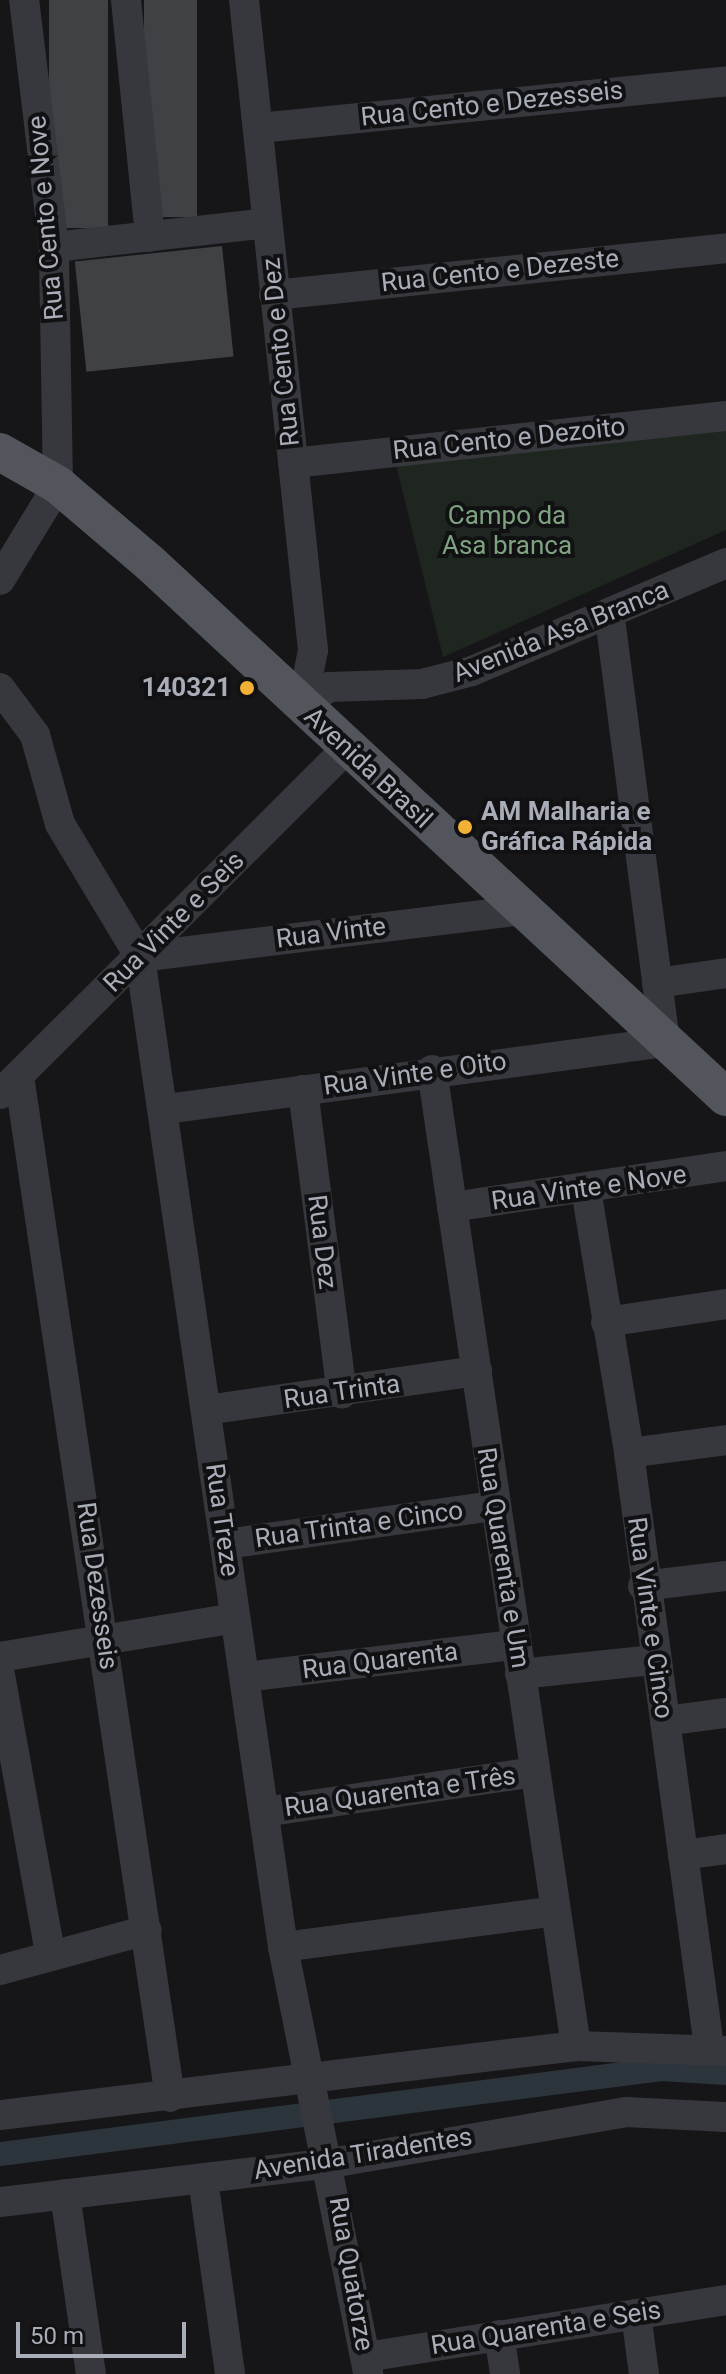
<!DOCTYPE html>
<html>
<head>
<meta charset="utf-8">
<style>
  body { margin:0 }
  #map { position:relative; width:726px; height:2374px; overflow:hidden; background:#161618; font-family:Roboto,sans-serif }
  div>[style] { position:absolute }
  .green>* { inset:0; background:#1e261f }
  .canal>* { height:24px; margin:-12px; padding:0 12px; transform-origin:12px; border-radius:12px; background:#2c353c }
  .building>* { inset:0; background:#404145; transform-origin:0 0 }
  .minor>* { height:30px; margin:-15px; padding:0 15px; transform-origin:15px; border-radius:15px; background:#37383d }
  .major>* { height:38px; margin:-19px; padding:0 19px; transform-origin:19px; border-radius:19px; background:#53555c }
  .dots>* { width:22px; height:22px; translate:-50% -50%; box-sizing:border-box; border:4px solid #111113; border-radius:50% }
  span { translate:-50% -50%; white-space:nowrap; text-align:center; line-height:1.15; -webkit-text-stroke:8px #111113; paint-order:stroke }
  .street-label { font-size:26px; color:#a8adb8 }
  .park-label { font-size:26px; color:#7fa381 }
  .poi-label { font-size:26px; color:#a8adb8; font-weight:700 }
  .right { translate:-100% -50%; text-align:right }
  .left { translate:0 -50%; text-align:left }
  .scale { position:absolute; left:16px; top:2322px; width:170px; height:36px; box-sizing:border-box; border:4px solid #a8adb8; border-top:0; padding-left:10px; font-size:24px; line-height:28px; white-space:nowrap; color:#a8adb8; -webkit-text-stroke:6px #111113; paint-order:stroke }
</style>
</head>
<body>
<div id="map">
  <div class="green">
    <div style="clip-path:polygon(726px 426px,726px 530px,443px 657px,392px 448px)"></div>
  </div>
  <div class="canal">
    <div style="left:0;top:2154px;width:667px;rotate:-7.32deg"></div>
    <div style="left:662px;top:2069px;width:64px;rotate:3.6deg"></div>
  </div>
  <div class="building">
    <div style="left:49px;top:0;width:59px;height:228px"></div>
    <div style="left:144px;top:0;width:53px;height:217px"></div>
    <div style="left:222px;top:246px;width:111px;height:148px;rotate:84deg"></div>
  </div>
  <div class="minor">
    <div style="left:126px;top:0;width:238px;rotate:84.2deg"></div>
    <div style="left:244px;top:0;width:654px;rotate:83.94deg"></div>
    <div style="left:313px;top:650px;width:37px;rotate:101deg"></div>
    <div style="left:306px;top:686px;width:18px;rotate:133deg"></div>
    <div style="left:259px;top:128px;width:469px;rotate:-5.7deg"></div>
    <div style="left:54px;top:247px;width:214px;rotate:-6.4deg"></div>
    <div style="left:274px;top:295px;width:454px;rotate:-5.9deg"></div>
    <div style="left:293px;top:463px;width:436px;rotate:-6.2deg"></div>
    <div style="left:0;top:580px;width:111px;rotate:-58.6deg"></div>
    <div style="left:58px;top:485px;width:238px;rotate:-91deg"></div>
    <div style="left:54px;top:247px;width:249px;rotate:-96.9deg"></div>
    <div style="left:0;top:688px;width:59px;rotate:53.3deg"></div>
    <div style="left:35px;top:735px;width:92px;rotate:74.3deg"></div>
    <div style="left:60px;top:824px;width:155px;rotate:59deg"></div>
    <div style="left:140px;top:957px;width:1000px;rotate:81.78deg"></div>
    <div style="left:283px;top:1947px;width:435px;rotate:78.7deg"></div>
    <div style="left:301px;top:706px;width:34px;rotate:-34deg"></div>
    <div style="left:329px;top:687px;width:93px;rotate:-1.8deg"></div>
    <div style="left:422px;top:684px;width:52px;rotate:-14.6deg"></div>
    <div style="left:472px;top:671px;width:276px;rotate:-23deg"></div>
    <div style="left:140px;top:957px;width:385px;rotate:-7deg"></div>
    <div style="left:657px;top:983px;width:70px;rotate:-8.2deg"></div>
    <div style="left:432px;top:1070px;width:987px;rotate:81.61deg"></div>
    <div style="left:19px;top:1076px;width:1032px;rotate:81.59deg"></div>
    <div style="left:303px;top:1090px;width:306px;rotate:82.7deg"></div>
    <div style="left:0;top:1094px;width:490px;rotate:-44.9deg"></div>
    <div style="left:166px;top:1109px;width:503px;rotate:-7.65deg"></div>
    <div style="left:665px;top:1042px;width:430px;rotate:-97.4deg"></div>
    <div style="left:586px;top:1189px;width:267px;rotate:80.7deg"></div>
    <div style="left:629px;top:1453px;width:599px;rotate:82.33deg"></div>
    <div style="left:452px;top:1207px;width:277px;rotate:-8.5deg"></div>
    <div style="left:606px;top:1322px;width:121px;rotate:-8.5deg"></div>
    <div style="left:206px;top:1410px;width:274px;rotate:-8.2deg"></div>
    <div style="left:629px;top:1453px;width:98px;rotate:-7.6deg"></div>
    <div style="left:226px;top:1544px;width:269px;rotate:-8.1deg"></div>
    <div style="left:643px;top:1586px;width:84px;rotate:-6.9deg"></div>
    <div style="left:0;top:1657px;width:238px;rotate:-9.4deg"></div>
    <div style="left:520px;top:1674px;width:135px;rotate:-6deg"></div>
    <div style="left:0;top:1675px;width:283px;rotate:79.8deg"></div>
    <div style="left:245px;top:1677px;width:271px;rotate:-6.8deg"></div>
    <div style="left:665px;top:1721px;width:62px;rotate:-7.5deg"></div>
    <div style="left:264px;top:1812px;width:274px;rotate:-8.4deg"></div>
    <div style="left:683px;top:1855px;width:43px;rotate:-7.9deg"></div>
    <div style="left:283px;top:1947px;width:275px;rotate:-7.5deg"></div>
    <div style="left:0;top:1970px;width:152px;rotate:-15.2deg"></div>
    <div style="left:0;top:2115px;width:580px;rotate:-6.83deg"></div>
    <div style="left:576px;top:2046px;width:150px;rotate:1.9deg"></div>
    <div style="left:203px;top:2179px;width:197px;rotate:82.1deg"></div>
    <div style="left:65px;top:2194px;width:182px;rotate:81.8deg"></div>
    <div style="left:0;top:2202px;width:333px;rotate:-6.7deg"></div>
    <div style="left:331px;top:2163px;width:299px;rotate:-9.8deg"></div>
    <div style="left:626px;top:2112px;width:100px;rotate:2.9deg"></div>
    <div style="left:636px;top:2314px;width:61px;rotate:82.4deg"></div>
    <div style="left:499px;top:2335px;width:39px;rotate:81deg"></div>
    <div style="left:366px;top:2357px;width:364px;rotate:-9deg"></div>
  </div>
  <div class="major">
    <div style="left:0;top:452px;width:67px;rotate:29.6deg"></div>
    <div style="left:58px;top:485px;width:122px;rotate:40.3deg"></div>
    <div style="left:151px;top:564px;width:784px;rotate:42.83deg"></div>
  </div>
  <div class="dots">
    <div style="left:247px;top:688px;background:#f2b134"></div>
    <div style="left:465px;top:827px;background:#f2b134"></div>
  </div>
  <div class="street-label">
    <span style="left:492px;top:104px;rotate:-6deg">Rua Cento e Dezesseis</span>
    <span style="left:46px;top:218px;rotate:-95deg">Rua Cento e Nove</span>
    <span style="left:500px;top:271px;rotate:-6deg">Rua Cento e Dezeste</span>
    <span style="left:281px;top:352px;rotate:-96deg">Rua Cento e Dez</span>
    <span style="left:509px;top:439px;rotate:-6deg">Rua Cento e Dezoito</span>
    <span style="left:561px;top:632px;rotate:-22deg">Avenida Asa Branca</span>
    <span style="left:368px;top:768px;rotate:43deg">Avenida Brasil</span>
    <span style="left:174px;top:922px;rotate:-45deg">Rua Vinte e Seis</span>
    <span style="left:331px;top:933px;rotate:-7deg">Rua Vinte</span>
    <span style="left:415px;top:1074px;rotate:-8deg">Rua Vinte e Oito</span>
    <span style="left:589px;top:1188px;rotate:-8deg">Rua Vinte e Nove</span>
    <span style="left:322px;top:1242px;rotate:83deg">Rua Dez</span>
    <span style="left:342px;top:1392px;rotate:-8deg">Rua Trinta</span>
    <span style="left:222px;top:1520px;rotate:82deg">Rua Treze</span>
    <span style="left:359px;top:1525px;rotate:-8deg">Rua Trinta e Cinco</span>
    <span style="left:503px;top:1558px;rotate:81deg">Rua Quarenta e Um</span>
    <span style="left:97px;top:1586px;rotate:82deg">Rua Dezesseis</span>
    <span style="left:650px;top:1618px;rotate:82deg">Rua Vinte e Cinco</span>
    <span style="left:380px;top:1661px;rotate:-7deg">Rua Quarenta</span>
    <span style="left:400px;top:1792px;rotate:-8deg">Rua Quarenta e Três</span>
    <span style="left:363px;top:2154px;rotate:-9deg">Avenida Tiradentes</span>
    <span style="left:351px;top:2274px;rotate:80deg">Rua Quatorze</span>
    <span style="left:546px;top:2328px;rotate:-9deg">Rua Quarenta e Seis</span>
  </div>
  <div class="park-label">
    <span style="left:507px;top:531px">Campo da<br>Asa branca</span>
  </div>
  <div class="poi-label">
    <span class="right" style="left:231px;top:688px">140321</span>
    <span class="left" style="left:481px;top:827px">AM Malharia e<br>Gráfica Rápida</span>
  </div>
  <div class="scale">50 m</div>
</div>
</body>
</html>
